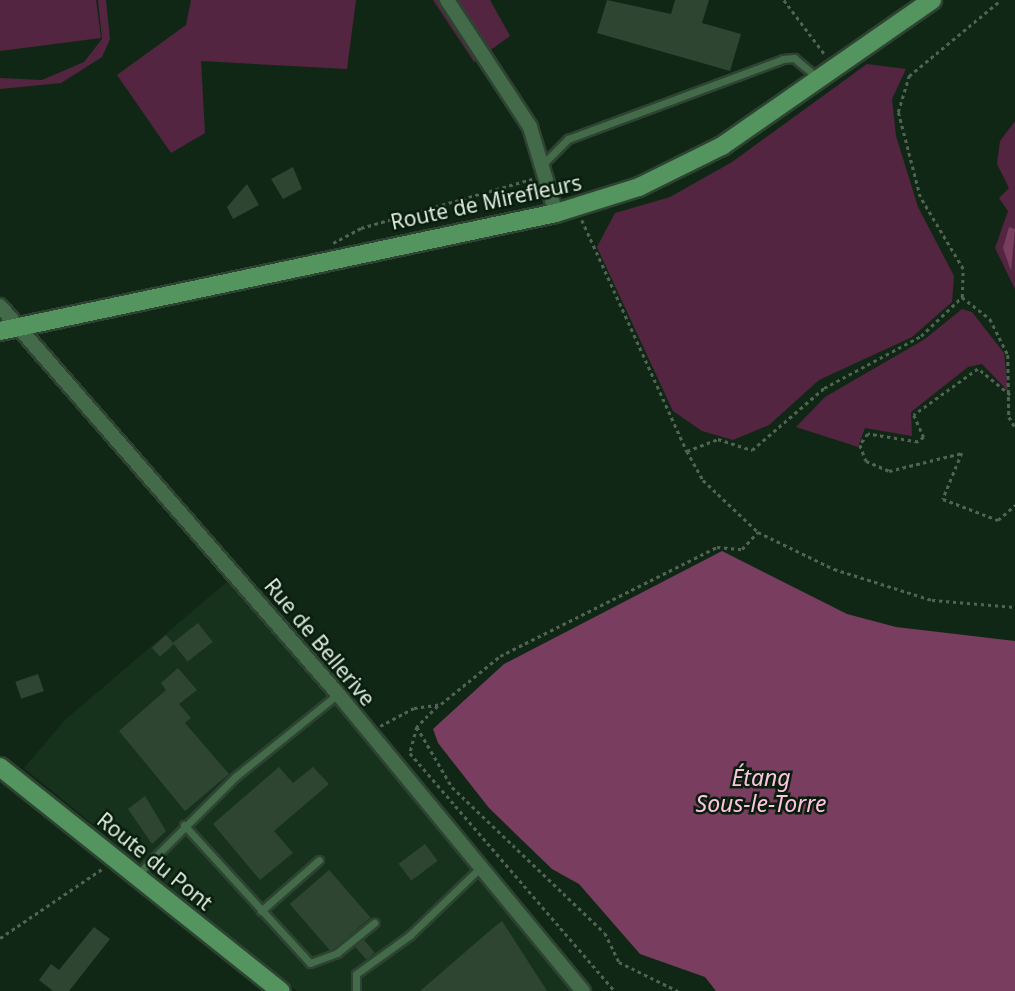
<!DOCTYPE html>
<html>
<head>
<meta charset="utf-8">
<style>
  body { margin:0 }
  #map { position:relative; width:1015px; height:991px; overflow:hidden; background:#112715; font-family:"Noto Sans",sans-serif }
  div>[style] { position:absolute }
  .built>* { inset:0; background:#17321c }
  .green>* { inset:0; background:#542540 }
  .water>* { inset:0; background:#793d5f }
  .building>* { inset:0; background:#2e4532; transform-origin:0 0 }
  .path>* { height:2.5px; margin-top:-1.25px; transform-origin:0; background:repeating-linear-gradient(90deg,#516454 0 3.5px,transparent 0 7px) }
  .roads { filter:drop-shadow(2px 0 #2e4332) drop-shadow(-2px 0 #2e4332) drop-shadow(0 2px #2e4332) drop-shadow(0 -2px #2e4332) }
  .lane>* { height:7px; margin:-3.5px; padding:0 3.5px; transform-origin:3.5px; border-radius:3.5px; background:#436b49 }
  .street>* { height:14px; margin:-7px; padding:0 7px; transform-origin:7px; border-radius:7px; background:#436b49 }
  .secondary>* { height:18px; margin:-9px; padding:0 9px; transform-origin:9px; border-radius:9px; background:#53945f }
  span { translate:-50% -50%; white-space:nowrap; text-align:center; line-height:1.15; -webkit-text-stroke:5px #081d0c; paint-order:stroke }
  .street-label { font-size:21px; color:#e0ede1 }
  .water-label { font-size:23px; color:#fdc4e1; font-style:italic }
</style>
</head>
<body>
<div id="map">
  <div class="built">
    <div style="clip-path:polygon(228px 581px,468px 860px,577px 991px,297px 991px,24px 768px,66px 719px)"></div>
  </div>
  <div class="green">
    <div style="clip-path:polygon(0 0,96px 0,101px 38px,0 51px)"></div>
    <div style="clip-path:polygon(98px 0,106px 0,110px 39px,102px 57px,61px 83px,0 89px,0 78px,42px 80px,84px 62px,102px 39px)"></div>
    <div style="clip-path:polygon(191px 0,356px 0,347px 69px,201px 61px,205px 133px,171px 153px,117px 75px,186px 25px)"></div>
    <div style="clip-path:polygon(433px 0,490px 0,510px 36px,474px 62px)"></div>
    <div style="clip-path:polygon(867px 64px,906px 69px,892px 99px,896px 136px,918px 207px,954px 276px,952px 302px,912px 337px,819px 380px,769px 425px,733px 440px,702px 431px,673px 411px,597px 247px,615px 213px,670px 197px,732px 162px)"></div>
    <div style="clip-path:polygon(1015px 121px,1015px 289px,995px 248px,1008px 211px,999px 198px,1009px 188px,997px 164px,1000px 141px)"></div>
    <div style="clip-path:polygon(962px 309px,972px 312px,1004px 353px,1008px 391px,982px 364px,968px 367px,911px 412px,912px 436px,865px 428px,858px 447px,796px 427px,825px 397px,925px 339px)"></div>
  </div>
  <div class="water">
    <div style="clip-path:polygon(1009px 227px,1015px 229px,1011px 271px,1003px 248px)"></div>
    <div style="clip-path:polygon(722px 551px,847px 614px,896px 627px,1015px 641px,1015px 991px,716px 991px,705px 977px,640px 954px,579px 884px,552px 869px,489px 808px,438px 743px,433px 729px,504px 664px)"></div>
  </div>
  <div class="building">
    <div style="clip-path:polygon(607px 0,671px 14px,675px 0,709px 0,702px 23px,741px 34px,730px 71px,597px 33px)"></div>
    <div style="clip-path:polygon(293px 167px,302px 189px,283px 199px,271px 179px)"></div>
    <div style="clip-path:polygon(247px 184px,259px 205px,233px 219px,227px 207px)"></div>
    <div style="left:198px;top:623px;width:24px;height:32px;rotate:52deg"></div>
    <div style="left:166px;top:635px;width:12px;height:19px;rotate:48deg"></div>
    <div style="clip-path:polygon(178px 668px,197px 690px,179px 704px,191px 718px,185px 723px,229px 774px,185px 811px,119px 731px,166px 690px,161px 683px)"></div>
    <div style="left:38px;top:674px;width:18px;height:24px;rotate:71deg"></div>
    <div style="clip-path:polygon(279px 767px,293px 783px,313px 767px,329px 784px,274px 831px,293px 853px,260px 880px,213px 824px)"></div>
    <div style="clip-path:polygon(145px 796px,166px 831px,152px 844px,128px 809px)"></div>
    <div style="left:425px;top:844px;width:21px;height:33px;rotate:53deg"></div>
    <div style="left:329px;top:870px;width:63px;height:52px;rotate:49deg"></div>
    <div style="clip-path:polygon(502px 921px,547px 991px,420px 991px,493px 928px)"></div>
    <div style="clip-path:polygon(94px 927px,110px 939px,69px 991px,53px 991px,39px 980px,51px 964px,59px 970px)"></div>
    <div style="left:363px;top:939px;width:18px;height:11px;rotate:49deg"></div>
  </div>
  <div class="path">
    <div style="left:784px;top:0;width:70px;rotate:53.1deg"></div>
    <div style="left:582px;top:220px;width:254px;rotate:65.6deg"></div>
    <div style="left:687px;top:451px;width:33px;rotate:61deg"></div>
    <div style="left:703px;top:480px;width:76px;rotate:43.4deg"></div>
    <div style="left:758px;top:532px;width:85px;rotate:26deg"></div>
    <div style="left:834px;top:569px;width:103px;rotate:17.6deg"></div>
    <div style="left:932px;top:600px;width:83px;rotate:4.8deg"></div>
    <div style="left:333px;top:243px;width:32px;rotate:-28deg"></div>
    <div style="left:361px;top:228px;width:178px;rotate:-16deg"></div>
    <div style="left:962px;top:297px;width:36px;rotate:38deg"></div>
    <div style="left:990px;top:319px;width:40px;rotate:63.4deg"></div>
    <div style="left:1008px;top:355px;width:62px;rotate:89.1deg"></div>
    <div style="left:1009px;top:417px;width:12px;rotate:59deg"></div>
    <div style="left:1010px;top:395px;width:41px;rotate:-140.9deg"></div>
    <div style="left:978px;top:369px;width:79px;rotate:144.3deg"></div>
    <div style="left:914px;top:415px;width:24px;rotate:66deg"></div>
    <div style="left:924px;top:437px;width:8px;rotate:140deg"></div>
    <div style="left:918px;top:442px;width:51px;rotate:-170.9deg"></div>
    <div style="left:868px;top:434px;width:14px;rotate:126deg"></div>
    <div style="left:860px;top:445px;width:17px;rotate:69deg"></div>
    <div style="left:866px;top:461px;width:25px;rotate:23deg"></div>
    <div style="left:889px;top:471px;width:75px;rotate:-13.9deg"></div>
    <div style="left:962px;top:453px;width:50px;rotate:112.4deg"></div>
    <div style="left:943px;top:499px;width:59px;rotate:20.9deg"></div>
    <div style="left:998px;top:520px;width:23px;rotate:-41deg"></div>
    <div style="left:687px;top:451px;width:33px;rotate:-21deg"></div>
    <div style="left:718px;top:439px;width:36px;rotate:18deg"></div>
    <div style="left:752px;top:450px;width:95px;rotate:-40.7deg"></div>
    <div style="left:824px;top:388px;width:110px;rotate:-28.2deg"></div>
    <div style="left:921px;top:336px;width:57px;rotate:-43.6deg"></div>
    <div style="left:962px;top:297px;width:28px;rotate:-88deg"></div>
    <div style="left:963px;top:269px;width:84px;rotate:-120.8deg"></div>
    <div style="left:920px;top:197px;width:88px;rotate:-104.5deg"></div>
    <div style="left:898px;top:112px;width:38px;rotate:-73deg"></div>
    <div style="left:909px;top:76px;width:119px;rotate:-39.6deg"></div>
    <div style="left:438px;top:706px;width:30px;rotate:135deg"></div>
    <div style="left:417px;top:727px;width:27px;rotate:105deg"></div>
    <div style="left:410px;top:753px;width:314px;rotate:49.3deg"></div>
    <div style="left:380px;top:726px;width:38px;rotate:-28deg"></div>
    <div style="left:414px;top:708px;width:27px;rotate:-8deg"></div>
    <div style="left:441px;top:704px;width:76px;rotate:-39.1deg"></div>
    <div style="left:500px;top:656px;width:243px;rotate:-26.7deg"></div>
    <div style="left:717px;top:547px;width:25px;rotate:5deg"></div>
    <div style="left:742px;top:549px;width:23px;rotate:-47deg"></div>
    <div style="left:417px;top:727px;width:69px;rotate:59.7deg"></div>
    <div style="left:452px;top:787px;width:211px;rotate:43.7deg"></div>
    <div style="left:605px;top:933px;width:32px;rotate:64deg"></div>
    <div style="left:619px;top:962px;width:66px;rotate:26.2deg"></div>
    <div style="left:0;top:938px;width:123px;rotate:-34.1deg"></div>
  </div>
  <div class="roads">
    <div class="lane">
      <div style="left:542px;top:165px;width:37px;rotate:-45deg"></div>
      <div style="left:568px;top:139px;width:229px;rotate:-20.4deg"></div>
      <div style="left:783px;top:59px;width:11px;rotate:-5deg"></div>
      <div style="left:794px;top:58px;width:31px;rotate:40deg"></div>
      <div style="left:184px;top:825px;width:187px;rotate:47.6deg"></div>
      <div style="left:310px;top:963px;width:29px;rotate:-20deg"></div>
      <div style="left:337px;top:953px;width:48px;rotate:-39deg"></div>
      <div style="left:137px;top:875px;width:139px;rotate:-45deg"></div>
      <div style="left:235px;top:777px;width:132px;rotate:-38.9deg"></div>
      <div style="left:261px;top:911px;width:77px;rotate:-41.3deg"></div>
      <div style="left:356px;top:991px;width:17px;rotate:-90deg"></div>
      <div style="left:356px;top:974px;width:67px;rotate:-35.8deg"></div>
      <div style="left:410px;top:935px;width:98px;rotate:-43.8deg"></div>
    </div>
    <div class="street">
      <div style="left:447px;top:0;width:152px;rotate:56.8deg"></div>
      <div style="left:530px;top:127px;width:90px;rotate:73.2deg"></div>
      <div style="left:0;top:306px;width:515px;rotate:48.94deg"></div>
      <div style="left:338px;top:694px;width:385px;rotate:50.5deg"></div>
    </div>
    <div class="secondary">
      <div style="left:0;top:331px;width:568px;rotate:-11.98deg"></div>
      <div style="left:556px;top:213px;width:87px;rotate:-17.4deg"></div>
      <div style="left:639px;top:187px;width:93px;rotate:-26.3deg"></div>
      <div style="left:722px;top:146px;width:256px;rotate:-34.8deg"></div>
      <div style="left:0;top:767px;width:359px;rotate:38.6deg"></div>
    </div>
  </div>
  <div class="street-label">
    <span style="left:486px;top:202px;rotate:-12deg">Route de Mirefleurs</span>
    <span style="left:320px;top:642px;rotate:50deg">Rue de Bellerive</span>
    <span style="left:155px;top:861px;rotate:39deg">Route du Pont</span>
  </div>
  <div class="water-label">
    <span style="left:761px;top:790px">Étang<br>Sous-le-Torre</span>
  </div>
</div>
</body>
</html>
